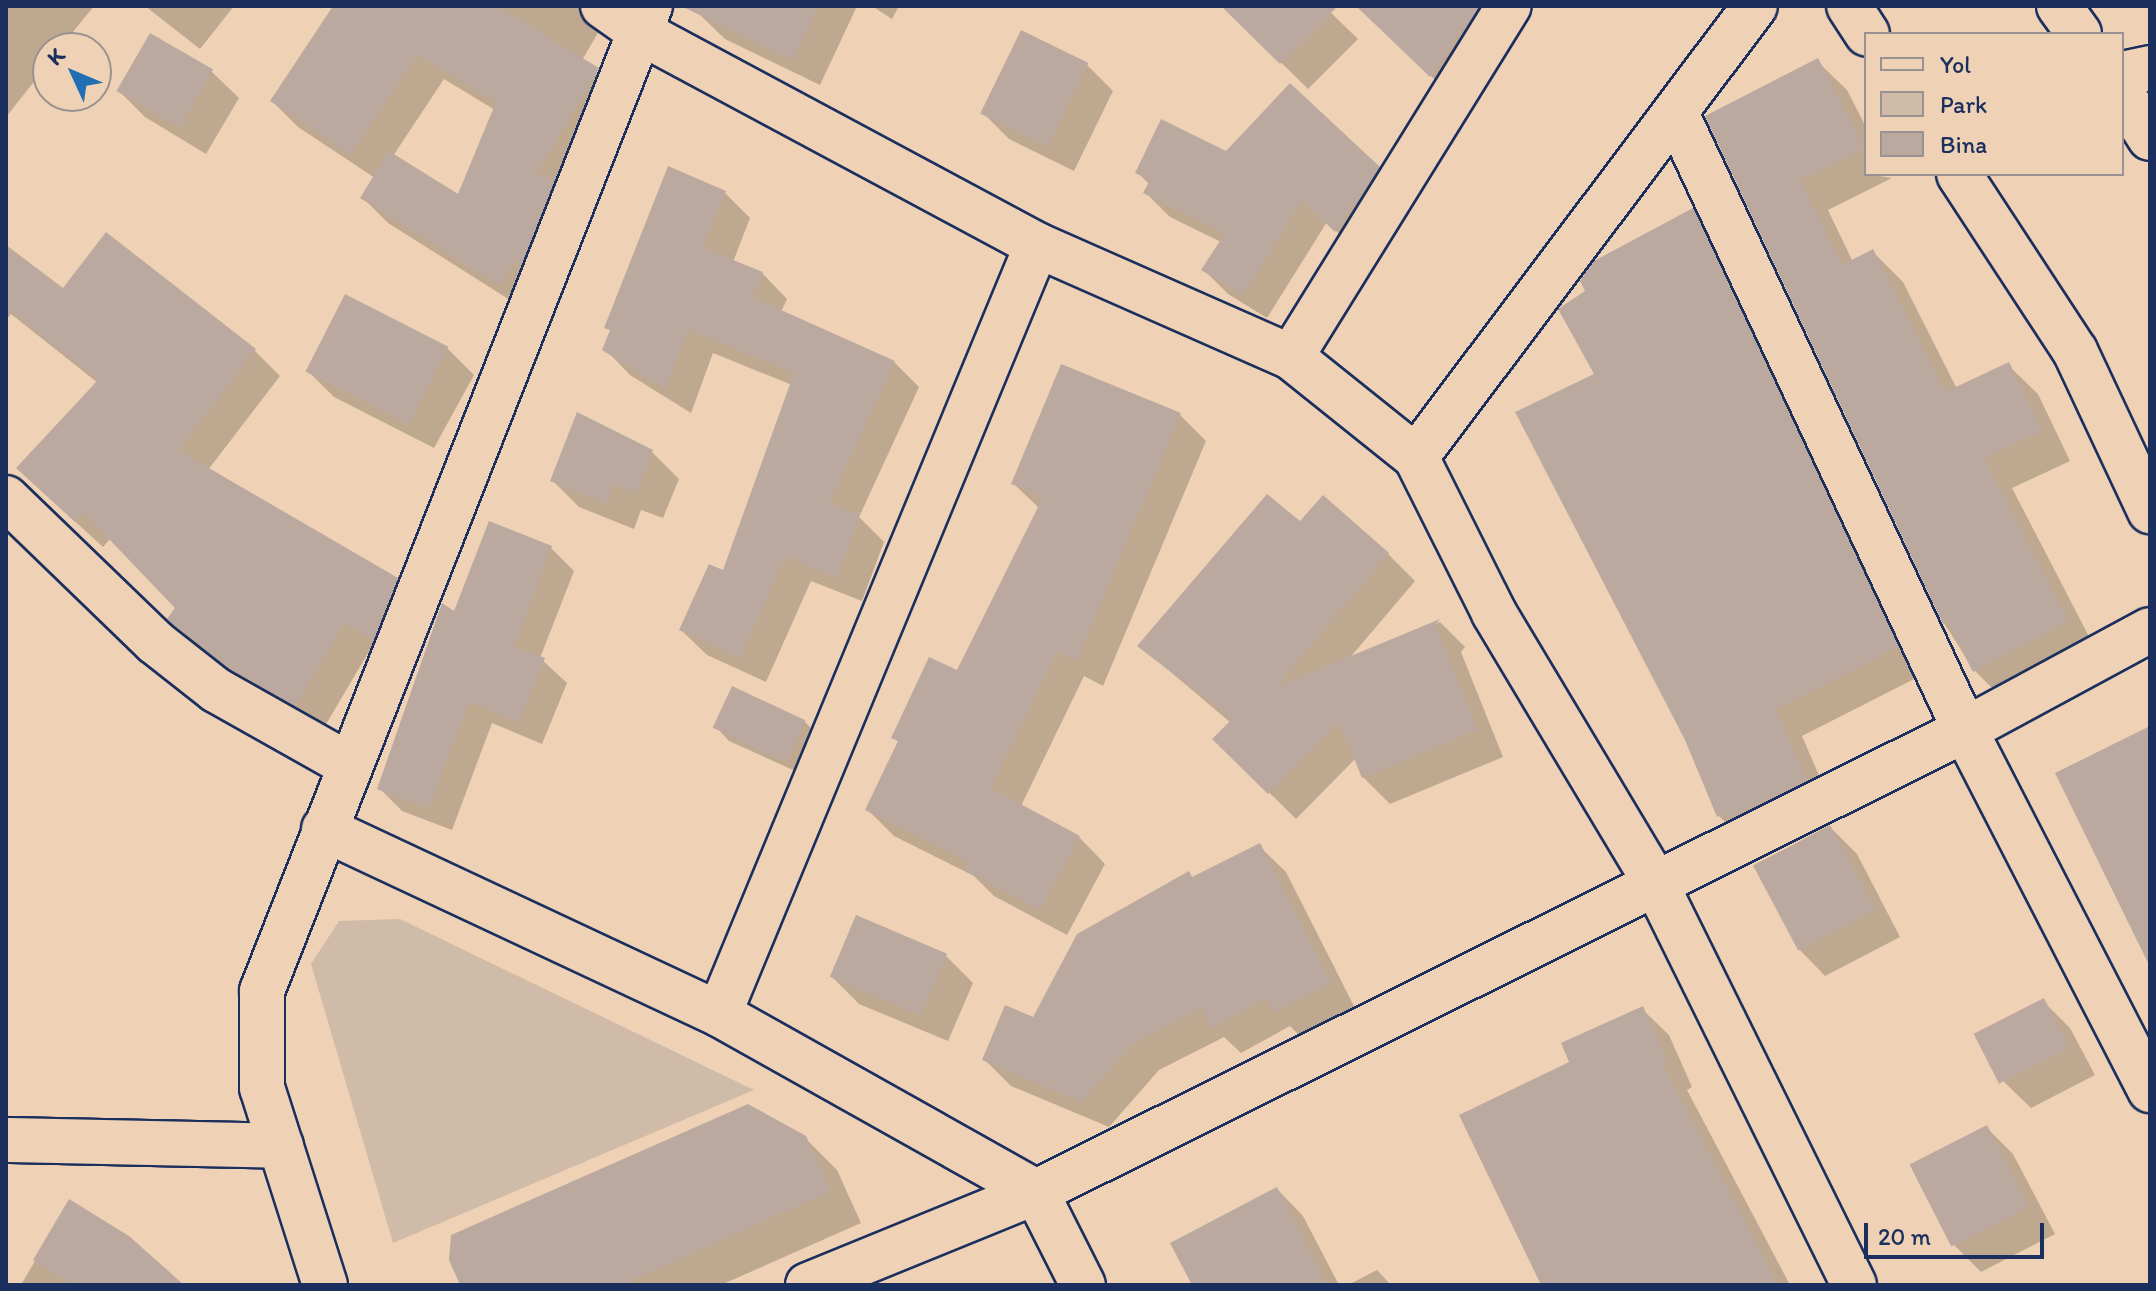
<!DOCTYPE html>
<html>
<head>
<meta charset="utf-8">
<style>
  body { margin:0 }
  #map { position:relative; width:2156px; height:1291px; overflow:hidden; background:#efd2b5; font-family:Itim,sans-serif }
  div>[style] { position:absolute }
  .green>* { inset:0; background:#d0baa8 }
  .shadow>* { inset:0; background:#0003 }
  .building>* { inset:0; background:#bba9a0; transform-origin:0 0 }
  .roads { filter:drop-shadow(2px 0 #1b2f5e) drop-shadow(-2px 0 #1b2f5e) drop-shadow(0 2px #1b2f5e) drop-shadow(0 -2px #1b2f5e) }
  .minor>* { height:44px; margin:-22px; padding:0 22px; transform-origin:22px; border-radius:22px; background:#efd2b5 }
  .tertiary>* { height:44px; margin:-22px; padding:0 22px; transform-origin:22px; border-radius:22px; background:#efd2b5 }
  .secondary>* { height:44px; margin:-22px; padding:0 22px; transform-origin:22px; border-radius:22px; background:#efd2b5 }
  span { translate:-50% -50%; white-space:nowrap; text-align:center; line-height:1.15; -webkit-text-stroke:6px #efd2b5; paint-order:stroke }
  .frame { position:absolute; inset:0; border:8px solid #1b2f5e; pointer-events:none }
  .legend { position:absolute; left:1864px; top:32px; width:260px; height:144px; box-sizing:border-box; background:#efd2b5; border:2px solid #9a9192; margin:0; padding:10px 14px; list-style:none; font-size:24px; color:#1b2f5e }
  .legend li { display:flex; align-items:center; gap:16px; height:40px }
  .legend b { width:40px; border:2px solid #9a9192 }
  .north { position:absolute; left:32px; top:32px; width:80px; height:80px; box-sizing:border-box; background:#efd2b5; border:2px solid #9a9192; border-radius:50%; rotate:314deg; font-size:22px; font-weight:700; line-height:32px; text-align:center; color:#1b2f5e }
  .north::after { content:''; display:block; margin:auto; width:28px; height:36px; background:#1f6fb2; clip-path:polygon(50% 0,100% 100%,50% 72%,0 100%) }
  .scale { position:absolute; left:1864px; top:1223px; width:180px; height:36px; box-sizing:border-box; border:4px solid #1b2f5e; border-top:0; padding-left:10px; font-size:24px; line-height:28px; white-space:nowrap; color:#1b2f5e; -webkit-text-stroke:6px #efd2b5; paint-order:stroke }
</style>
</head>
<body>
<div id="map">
  <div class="green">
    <div style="clip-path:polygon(400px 919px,754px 1090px,393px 1243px,311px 964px,339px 921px)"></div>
  </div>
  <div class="shadow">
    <div style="clip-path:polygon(6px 6px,94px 6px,60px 48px,48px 48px,48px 64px,6px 117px)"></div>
    <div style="clip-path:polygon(145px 6px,234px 6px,200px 49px)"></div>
    <div style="clip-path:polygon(evenodd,335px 6px,614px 6px,582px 60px,623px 96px,526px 310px,388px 223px,362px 197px,375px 178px,298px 127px,272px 101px,335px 6px,444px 79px,495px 110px,459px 197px,393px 156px,444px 79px)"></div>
    <div style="clip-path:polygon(701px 6px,857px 6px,820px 85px,725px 39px,698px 13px)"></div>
    <div style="clip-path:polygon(872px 6px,899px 6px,892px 19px)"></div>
    <div style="clip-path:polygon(1224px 6px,1324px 6px,1358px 39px,1308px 89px)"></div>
    <div style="clip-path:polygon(1358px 6px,1525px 6px,1458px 102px)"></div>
    <div style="clip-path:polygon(151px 36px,212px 72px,239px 98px,206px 154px,145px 117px,119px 91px)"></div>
    <div style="clip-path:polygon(1817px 61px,1847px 90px,1866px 127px,1866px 174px,1892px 178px,1828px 210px,1853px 262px,1873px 252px,1903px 282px,1957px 389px,2008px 365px,2038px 394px,2070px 461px,2012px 488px,2097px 652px,2004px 700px,1974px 670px,1944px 623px,1708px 117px)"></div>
    <div style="clip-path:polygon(1086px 64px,1113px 91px,1074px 171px,1009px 139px,983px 113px)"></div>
    <div style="clip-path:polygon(1227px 153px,1378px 168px,1402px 192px,1360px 254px,1327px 222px,1267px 318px,1228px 294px,1204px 270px,1221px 242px,1170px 217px,1146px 193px,1150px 185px,1137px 172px)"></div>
    <div style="clip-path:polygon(725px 193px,750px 218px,733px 262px,762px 273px,787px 299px,781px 312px,894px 362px,919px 387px,859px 517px,884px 542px,862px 601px,811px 581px,766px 682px,707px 655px,681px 630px,724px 572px,792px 385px,713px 353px,691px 413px,630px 375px,605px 349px,612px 332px,606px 327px)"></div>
    <div style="clip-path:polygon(1692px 210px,1719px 237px,1924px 674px,1802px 736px,1833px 808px,1745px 842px,1718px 815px,1596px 375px)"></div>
    <div style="clip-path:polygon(6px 248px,63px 291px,254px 350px,280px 376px,208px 470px,397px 580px,423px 606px,400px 664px,371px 648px,322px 731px,258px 695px,200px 649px,170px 619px,177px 608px,111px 538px,103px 547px,45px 494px,98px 383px,11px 314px,6px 320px)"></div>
    <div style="clip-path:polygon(447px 348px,474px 375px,434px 448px,334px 397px,308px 371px)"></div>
    <div style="clip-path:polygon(1180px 415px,1206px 441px,1103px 686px,1084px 676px,1021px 806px,1079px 837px,1105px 864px,1067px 935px,994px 896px,974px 876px,894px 836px,867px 809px,900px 743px,893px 737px,957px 673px,1040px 509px,1014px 484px)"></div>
    <div style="clip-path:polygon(652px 452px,679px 479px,663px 518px,641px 510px,634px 529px,579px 507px,552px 480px)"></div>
    <div style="clip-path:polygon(1300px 524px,1388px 554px,1415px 581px,1348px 660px,1440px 622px,1465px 647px,1461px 652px,1503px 757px,1390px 804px,1363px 777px,1356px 758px,1296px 819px,1215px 739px,1231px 723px,1140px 646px)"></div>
    <div style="clip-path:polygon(551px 548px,574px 571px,540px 658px,567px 683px,542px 744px,492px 723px,452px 830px,402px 811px,379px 788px,443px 606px,455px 614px)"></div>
    <div style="clip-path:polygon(805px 722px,818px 735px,802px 774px,729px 741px,716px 727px)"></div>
    <div style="clip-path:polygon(1830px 827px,1857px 854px,1900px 937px,1825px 976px,1799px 949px,1754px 865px)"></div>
    <div style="clip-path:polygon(1259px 846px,1286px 872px,1356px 1010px,1302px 1038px,1290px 1026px,1241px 1053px,1224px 1037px,1159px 1070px,1109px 1127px,1011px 1086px,984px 1059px,1194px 879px)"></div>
    <div style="clip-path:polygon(946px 956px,973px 983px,948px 1041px,859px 1004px,832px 977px)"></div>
    <div style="clip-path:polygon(2043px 1001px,2070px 1028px,2095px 1075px,2031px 1108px,2004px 1082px)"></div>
    <div style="clip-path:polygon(1642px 1009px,1669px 1035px,1692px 1087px,1687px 1090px,1790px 1285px,1545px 1285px,1572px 1063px)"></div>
    <div style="clip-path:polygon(1987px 1128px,2013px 1154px,2055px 1234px,1981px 1272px,1954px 1245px,1913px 1165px)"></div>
    <div style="clip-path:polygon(804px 1137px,837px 1170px,861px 1223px,721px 1285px,462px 1285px)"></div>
    <div style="clip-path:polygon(1277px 1189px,1303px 1216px,1339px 1285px,1193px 1285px)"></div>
    <div style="clip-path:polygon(69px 1202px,181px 1285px,21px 1285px)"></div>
    <div style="clip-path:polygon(1377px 1270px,1391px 1285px,1348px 1285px)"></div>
  </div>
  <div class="building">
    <div style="clip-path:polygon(333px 6px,497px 6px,599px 68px,537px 173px,554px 180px,521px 266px,513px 263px,499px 285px,360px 198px,389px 151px,458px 194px,496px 102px,417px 54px,351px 155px,270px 101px)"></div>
    <div style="clip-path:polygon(681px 6px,818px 6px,793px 60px)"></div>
    <div style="clip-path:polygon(1221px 6px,1338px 6px,1280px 64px)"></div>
    <div style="clip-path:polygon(1356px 6px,1480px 6px,1430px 77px)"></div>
    <div style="left:1021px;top:30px;width:75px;height:93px;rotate:26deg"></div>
    <div style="left:150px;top:33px;width:73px;height:67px;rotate:30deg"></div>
    <div style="clip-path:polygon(1818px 58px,1864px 148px,1800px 180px,1842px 265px,1873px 249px,1945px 392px,2009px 362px,2042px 431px,1984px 458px,2068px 621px,1973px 672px,1947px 622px,1943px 624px,1705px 116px)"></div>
    <div style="clip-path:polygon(1290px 83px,1380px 167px,1335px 232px,1302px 200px,1243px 295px,1201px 270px,1225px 233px,1143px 193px,1150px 180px,1135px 173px,1161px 119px,1226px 151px)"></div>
    <div style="clip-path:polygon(668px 166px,726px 191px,703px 248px,763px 272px,752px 297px,895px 361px,829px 503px,860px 515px,837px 577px,785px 557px,740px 658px,679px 630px,709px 564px,723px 570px,794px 373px,688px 329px,665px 389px,602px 350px,610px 330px,604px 328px)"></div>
    <div style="clip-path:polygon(1693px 208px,1898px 647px,1776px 709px,1807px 781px,1728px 820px,1725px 813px,1717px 817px,1685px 740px,1515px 412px,1594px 374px,1558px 309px,1585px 291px,1580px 281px,1594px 261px)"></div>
    <div style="clip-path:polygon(106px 232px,256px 349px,178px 450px,398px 578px,373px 640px,344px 623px,295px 706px,230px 669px,171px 623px,167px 619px,175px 608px,84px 513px,75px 522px,16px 468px,98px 380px,6px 307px,6px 245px,63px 288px)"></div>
    <div style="left:345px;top:294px;width:116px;height:87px;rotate:27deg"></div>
    <div style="clip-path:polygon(1061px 364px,1181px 413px,1076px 661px,1057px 651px,991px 788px,1080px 836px,1040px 910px,965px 870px,969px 862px,865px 810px,898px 741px,891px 738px,929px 657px,957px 670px,1043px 497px,1011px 484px)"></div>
    <div style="clip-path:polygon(577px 412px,653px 450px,636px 493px,614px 485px,607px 504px,550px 481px)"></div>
    <div style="clip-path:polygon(1267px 494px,1300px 521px,1323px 495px,1389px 553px,1276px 687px,1440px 619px,1435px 625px,1478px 730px,1362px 778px,1339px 722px,1268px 794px,1212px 739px,1232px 719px,1137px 646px)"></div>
    <div style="clip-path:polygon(489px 521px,552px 546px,514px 646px,545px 658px,519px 722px,469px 702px,429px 808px,377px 789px,442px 603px,454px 611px)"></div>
    <div style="left:732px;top:686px;width:81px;height:46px;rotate:25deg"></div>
    <div style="clip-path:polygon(2150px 726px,2150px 967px,2055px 773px)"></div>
    <div style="left:1830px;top:825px;width:96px;height:87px;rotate:62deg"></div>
    <div style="clip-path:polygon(1260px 843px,1331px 983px,1274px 1012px,1266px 998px,1212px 1028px,1202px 1008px,1132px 1044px,1081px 1102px,982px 1060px,1005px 1005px,1033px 1017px,1077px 934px,1189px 871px,1192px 877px)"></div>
    <div style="left:856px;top:915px;width:99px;height:67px;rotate:23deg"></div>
    <div style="left:2044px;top:998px;width:56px;height:79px;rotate:63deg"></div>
    <div style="clip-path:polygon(1643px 1006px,1667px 1061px,1662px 1063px,1778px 1285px,1541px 1285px,1459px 1115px,1569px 1062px,1561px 1043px)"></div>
    <div style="clip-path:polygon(748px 1104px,806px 1136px,831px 1191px,621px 1285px,460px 1285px,449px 1260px,451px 1235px)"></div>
    <div style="left:1987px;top:1125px;width:92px;height:87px;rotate:63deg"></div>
    <div style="clip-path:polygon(1277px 1187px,1327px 1285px,1192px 1285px,1170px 1243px)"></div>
    <div style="clip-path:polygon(69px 1199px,129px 1236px,184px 1285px,74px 1285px,33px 1260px)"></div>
  </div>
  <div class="roads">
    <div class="minor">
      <div style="left:603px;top:6px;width:45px;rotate:35.1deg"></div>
      <div style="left:640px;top:32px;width:451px;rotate:28.2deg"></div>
      <div style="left:1037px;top:245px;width:278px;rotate:23.8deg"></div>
      <div style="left:1291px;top:357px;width:160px;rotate:38.7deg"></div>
      <div style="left:1416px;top:457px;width:174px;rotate:63.4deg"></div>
      <div style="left:1494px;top:613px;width:313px;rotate:59.1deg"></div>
      <div style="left:1655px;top:882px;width:449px;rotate:63.7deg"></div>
      <div style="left:2122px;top:74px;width:29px;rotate:-12deg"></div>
      <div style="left:1676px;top:113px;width:681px;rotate:64.9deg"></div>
      <div style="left:1965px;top:730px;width:405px;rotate:62.8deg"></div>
      <div style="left:1291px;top:357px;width:413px;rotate:-58.2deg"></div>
      <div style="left:1416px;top:457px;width:564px;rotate:-53.07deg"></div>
      <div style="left:6px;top:498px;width:207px;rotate:44deg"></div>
      <div style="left:155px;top:642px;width:78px;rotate:38.2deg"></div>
      <div style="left:216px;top:690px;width:153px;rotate:29.4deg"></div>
      <div style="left:324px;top:829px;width:436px;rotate:25.1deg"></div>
      <div style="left:719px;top:1014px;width:364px;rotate:29.3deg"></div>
      <div style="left:1036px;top:1192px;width:104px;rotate:63.2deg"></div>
      <div style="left:719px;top:1014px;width:832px;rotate:-67.53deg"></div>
      <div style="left:6px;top:1140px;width:275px;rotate:1.2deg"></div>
      <div style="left:808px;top:1285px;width:246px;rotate:-22.2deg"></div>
      <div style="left:1036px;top:1192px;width:1038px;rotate:-26.44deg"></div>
      <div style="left:1965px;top:730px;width:210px;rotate:-28.4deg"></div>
    </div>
    <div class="tertiary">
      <div style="left:325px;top:1285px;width:207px;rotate:-107.7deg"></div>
      <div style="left:262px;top:1088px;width:97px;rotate:-90deg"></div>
      <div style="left:262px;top:991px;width:1059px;rotate:-68.5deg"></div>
    </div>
    <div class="secondary">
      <div style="left:1849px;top:6px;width:33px;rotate:57deg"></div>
      <div style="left:2059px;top:6px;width:34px;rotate:54deg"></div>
      <div style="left:2122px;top:94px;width:52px;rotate:57.5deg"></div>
      <div style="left:1959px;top:174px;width:212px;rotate:56.8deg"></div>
      <div style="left:2075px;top:351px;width:177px;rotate:64.9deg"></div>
    </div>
  </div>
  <div class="frame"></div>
  <ul class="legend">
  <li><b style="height:10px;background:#efd2b5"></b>Yol</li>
  <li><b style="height:22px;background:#d0baa8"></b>Park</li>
  <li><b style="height:22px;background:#bba9a0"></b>Bina</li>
  </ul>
  <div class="north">K</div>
  <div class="scale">20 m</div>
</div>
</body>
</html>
